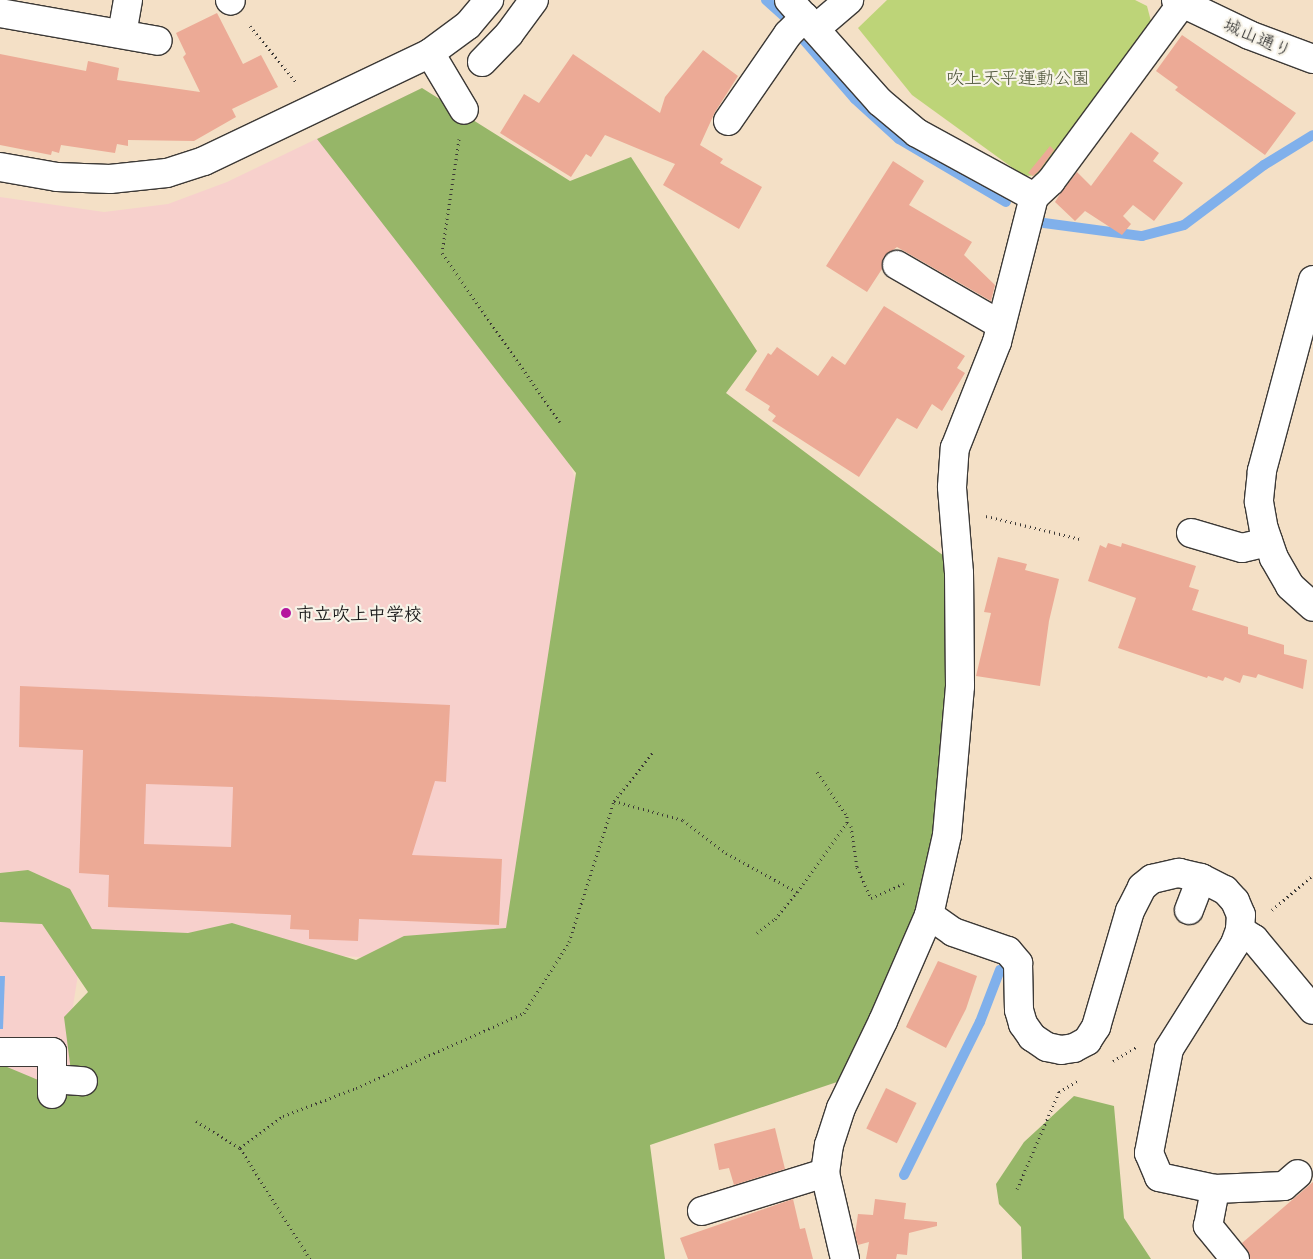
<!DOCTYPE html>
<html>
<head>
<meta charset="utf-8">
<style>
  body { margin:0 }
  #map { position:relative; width:1313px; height:1259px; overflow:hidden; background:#f4e0c6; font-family:Mali,"Klee One",sans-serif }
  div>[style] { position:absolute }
  .built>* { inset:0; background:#f7d0cc }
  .green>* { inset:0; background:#bdd478 }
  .forest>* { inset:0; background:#96b668 }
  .water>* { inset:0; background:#80b0eb }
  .stream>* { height:10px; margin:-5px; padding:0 5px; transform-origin:5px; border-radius:5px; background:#80b0eb }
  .building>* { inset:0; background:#ecaa96; transform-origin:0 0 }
  .path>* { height:3px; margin-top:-1.5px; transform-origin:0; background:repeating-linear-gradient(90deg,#3c3936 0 1px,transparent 0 5px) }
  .roads { filter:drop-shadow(1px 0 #3c3936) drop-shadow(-1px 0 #3c3936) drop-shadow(0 1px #3c3936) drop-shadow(0 -1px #3c3936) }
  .minor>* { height:28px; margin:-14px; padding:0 14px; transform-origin:14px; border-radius:14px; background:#fff }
  .dots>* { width:14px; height:14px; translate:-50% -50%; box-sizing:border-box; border:2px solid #f7f3e8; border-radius:50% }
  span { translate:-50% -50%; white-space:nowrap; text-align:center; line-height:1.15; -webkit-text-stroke:4.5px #f7f3e8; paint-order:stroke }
  .street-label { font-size:18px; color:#1c1c1c }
  .park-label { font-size:18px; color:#4c5338 }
  .poi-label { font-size:18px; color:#1c1c1c; font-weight:700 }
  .left { translate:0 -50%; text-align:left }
</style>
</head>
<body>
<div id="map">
  <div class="built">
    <div style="clip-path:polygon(422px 88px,451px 140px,583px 500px,536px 970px,84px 937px,70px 1025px,70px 1090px,0 1085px,0 197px,104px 212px,168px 204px,227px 182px)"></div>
  </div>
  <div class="green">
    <div style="clip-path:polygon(887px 0,1135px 0,1147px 6px,1152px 25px,1042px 175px,1024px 176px,912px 95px,858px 28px)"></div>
  </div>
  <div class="forest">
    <div style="clip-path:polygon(422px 88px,570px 181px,631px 157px,757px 351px,726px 393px,944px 556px,949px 709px,939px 809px,921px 899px,907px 938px,840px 1081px,650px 1145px,665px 1259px,0 1259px,0 1064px,74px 1095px,64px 1017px,88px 992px,42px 924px,0 922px,0 873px,28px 870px,70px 889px,92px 929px,188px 933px,232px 923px,356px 960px,404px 936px,506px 928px,576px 473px,317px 139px)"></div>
    <div style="clip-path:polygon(1074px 1096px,1114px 1106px,1124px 1218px,1151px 1259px,1022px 1259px,1021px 1227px,999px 1204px,996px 1184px,1024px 1142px)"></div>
  </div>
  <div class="water">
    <div style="clip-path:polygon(0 976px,5px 976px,3px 1029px,0 1029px)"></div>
  </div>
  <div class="stream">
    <div style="left:766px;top:0;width:24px;rotate:42deg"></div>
    <div style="left:803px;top:39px;width:79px;rotate:49.1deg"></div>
    <div style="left:855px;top:99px;width:59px;rotate:42.3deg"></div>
    <div style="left:899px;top:139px;width:124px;rotate:30.5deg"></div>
    <div style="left:1044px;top:223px;width:99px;rotate:7.6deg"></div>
    <div style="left:1142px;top:236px;width:43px;rotate:-14.7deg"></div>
    <div style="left:1184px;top:225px;width:100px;rotate:-36.9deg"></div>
    <div style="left:1264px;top:165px;width:57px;rotate:-31.5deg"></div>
    <div style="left:904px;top:1175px;width:171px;rotate:-63.6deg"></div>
    <div style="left:980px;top:1022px;width:56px;rotate:-69deg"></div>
  </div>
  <div class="building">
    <div style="clip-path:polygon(217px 13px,243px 64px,261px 55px,278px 87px,232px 109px,236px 117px,194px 141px,128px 140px,128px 146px,117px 144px,115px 153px,61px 145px,59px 153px,52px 151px,51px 155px,0 145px,0 54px,86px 71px,88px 61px,119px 68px,117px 80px,200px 92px,183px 57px,186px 54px,176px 33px)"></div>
    <div style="clip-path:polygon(1182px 35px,1296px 113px,1265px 155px,1175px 90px,1178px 87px,1156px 71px)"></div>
    <div style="clip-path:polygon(703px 50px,738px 76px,715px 112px,700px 145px,723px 159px,720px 163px,762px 187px,739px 229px,663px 185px,675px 164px,605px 135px,591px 157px,586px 154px,571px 177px,500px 133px,524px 94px,539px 103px,573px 54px,660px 113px,665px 97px)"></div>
    <div style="clip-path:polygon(1131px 132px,1159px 153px,1153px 161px,1183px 183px,1154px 221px,1133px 205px,1123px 216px,1131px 224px,1122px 235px,1085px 211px,1075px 221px,1055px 202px,1060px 194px,1077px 172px,1091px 186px)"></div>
    <div style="clip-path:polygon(1050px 146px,1054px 150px,1039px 171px,1033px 176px,1028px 173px)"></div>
    <div style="clip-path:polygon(893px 161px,924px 181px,909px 205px,972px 242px,964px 255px,995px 285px,991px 301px,897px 247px,884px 257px,882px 269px,867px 292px,826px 266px)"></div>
    <div style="clip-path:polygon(884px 306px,965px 356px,957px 368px,965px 373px,942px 411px,932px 404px,917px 429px,897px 418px,859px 477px,772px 421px,776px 416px,768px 410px,770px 406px,745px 390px,768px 353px,771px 355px,777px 347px,818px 376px,832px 356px,845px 365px)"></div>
    <div style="clip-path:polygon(1108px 543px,1121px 547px,1122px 543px,1196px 566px,1189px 587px,1199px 590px,1192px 610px,1248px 627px,1248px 634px,1284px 645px,1284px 654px,1307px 660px,1303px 689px,1258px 674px,1256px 678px,1243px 675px,1240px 683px,1225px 677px,1223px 681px,1208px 676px,1207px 678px,1118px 648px,1136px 598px,1088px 581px,1100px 545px,1106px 548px)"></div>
    <div style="clip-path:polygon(998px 557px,1027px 564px,1025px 570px,1059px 579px,1049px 621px,1040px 686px,976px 676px,991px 613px,984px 612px)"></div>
    <div style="clip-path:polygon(evenodd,20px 686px,450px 705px,446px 782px,435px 781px,412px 855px,502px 859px,499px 925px,359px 919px,358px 941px,309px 939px,309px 930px,290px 929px,291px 915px,108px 907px,109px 875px,79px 873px,83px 750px,19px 747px,20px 686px,146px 784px,233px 787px,231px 847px,144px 844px,146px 784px)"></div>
    <div style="clip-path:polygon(938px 961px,977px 976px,966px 1009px,946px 1048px,906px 1027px)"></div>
    <div style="left:886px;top:1088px;width:34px;height:45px;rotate:26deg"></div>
    <div style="clip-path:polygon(775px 1128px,785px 1169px,734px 1185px,729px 1168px,719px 1170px,714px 1144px)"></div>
    <div style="clip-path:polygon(1313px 1182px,1313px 1259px,1250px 1259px,1242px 1243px)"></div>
    <div style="clip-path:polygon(793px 1199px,800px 1229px,805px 1228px,813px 1259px,688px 1259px,680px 1238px)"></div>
    <div style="clip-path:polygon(875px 1199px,906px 1203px,904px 1219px,937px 1222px,937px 1226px,909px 1233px,907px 1255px,897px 1254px,896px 1259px,866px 1259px,869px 1242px,858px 1245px,855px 1235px,858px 1214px,873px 1215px)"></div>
  </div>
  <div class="path">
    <div style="left:250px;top:26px;width:74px;rotate:50.5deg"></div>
    <div style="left:459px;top:139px;width:115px;rotate:98.5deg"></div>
    <div style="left:442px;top:253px;width:206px;rotate:55.1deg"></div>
    <div style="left:986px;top:516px;width:97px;rotate:13.7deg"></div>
    <div style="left:817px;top:772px;width:53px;rotate:55.7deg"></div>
    <div style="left:847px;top:816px;width:7px;rotate:90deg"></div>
    <div style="left:614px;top:801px;width:64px;rotate:-51.3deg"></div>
    <div style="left:1272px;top:910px;width:54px;rotate:-40.5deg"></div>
    <div style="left:757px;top:933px;width:23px;rotate:-38deg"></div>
    <div style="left:775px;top:919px;width:35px;rotate:-51deg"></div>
    <div style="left:1113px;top:1061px;width:29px;rotate:-31deg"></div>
    <div style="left:196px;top:1121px;width:52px;rotate:31.5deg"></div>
    <div style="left:1017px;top:1189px;width:106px;rotate:-66.6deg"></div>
    <div style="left:1059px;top:1092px;width:23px;rotate:-31deg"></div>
    <div style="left:310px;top:1259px;width:131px;rotate:-122.2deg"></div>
    <div style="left:240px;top:1148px;width:54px;rotate:-36.7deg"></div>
    <div style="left:283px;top:1116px;width:78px;rotate:-21deg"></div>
    <div style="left:356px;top:1088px;width:184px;rotate:-24.1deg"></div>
    <div style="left:524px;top:1013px;width:84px;rotate:-57.6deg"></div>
    <div style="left:569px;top:942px;width:148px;rotate:-72.3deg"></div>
    <div style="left:614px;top:801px;width:72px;rotate:15.4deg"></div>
    <div style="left:683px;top:820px;width:54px;rotate:37.5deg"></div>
    <div style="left:726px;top:853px;width:81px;rotate:28.8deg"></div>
    <div style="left:797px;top:892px;width:85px;rotate:-54.1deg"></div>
    <div style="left:847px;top:823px;width:5px;rotate:37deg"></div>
    <div style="left:851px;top:826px;width:41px;rotate:81.7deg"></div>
    <div style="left:857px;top:867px;width:34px;rotate:66deg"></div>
    <div style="left:871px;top:898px;width:36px;rotate:-24deg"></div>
  </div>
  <div class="roads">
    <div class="minor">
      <div style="left:230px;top:0;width:1px;rotate:45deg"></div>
      <div style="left:789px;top:0;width:137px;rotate:48.3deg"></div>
      <div style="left:880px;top:102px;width:48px;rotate:40deg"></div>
      <div style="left:917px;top:133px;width:133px;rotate:28.7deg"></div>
      <div style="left:1176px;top:0;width:81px;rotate:25.6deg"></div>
      <div style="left:1249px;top:35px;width:68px;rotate:20.6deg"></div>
      <div style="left:0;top:13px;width:160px;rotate:10deg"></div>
      <div style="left:815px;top:29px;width:45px;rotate:-40.5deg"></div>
      <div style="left:122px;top:34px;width:35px;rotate:-80deg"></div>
      <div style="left:430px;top:53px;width:66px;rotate:59.2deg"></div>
      <div style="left:482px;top:62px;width:39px;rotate:-46deg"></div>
      <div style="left:509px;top:34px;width:42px;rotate:-53.7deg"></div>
      <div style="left:728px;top:121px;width:106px;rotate:-55.4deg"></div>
      <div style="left:788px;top:34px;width:24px;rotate:-45deg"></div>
      <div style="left:0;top:167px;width:58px;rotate:10deg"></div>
      <div style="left:57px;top:177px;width:53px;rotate:2.2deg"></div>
      <div style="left:110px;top:179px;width:57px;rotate:-6deg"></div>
      <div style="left:167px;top:173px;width:39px;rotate:-18deg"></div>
      <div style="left:204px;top:161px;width:250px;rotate:-25.5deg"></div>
      <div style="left:430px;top:53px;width:47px;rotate:-36.4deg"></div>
      <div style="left:468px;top:25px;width:33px;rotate:-50deg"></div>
      <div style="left:897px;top:265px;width:120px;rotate:30deg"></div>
      <div style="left:1313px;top:280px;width:198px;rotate:105deg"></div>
      <div style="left:1262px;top:471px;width:31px;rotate:96deg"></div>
      <div style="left:1259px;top:502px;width:27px;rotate:80deg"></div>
      <div style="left:1264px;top:529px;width:31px;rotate:71deg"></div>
      <div style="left:1274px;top:558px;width:32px;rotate:60deg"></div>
      <div style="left:1290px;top:586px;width:31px;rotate:42deg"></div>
      <div style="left:1191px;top:533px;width:53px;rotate:16.4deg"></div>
      <div style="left:1242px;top:548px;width:27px;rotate:-13deg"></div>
      <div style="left:1189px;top:910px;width:34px;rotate:-69deg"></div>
      <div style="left:929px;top:915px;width:29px;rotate:35deg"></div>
      <div style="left:953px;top:932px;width:58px;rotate:19.1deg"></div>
      <div style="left:1008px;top:951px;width:16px;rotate:50deg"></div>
      <div style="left:1018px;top:963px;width:47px;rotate:88.8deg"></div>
      <div style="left:1019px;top:1010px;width:15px;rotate:74deg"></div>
      <div style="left:1023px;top:1024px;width:16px;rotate:55deg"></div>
      <div style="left:1032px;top:1037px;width:18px;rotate:34deg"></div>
      <div style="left:1047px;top:1047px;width:14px;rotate:12deg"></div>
      <div style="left:1061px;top:1050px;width:13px;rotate:-9deg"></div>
      <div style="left:1074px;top:1048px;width:15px;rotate:-28deg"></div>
      <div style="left:1087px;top:1041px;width:17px;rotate:-57deg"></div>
      <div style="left:1096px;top:1027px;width:121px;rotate:-73.7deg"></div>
      <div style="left:1130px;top:911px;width:27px;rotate:-63deg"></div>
      <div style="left:1142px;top:887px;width:13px;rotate:-39deg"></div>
      <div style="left:1152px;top:879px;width:28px;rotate:-13deg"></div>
      <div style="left:1179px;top:873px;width:23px;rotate:13deg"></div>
      <div style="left:1201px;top:878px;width:27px;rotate:27deg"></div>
      <div style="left:1225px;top:890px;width:15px;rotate:48deg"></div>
      <div style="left:1235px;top:901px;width:15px;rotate:67deg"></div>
      <div style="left:1241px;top:915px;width:15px;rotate:94deg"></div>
      <div style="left:1240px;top:930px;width:15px;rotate:110deg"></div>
      <div style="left:1235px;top:944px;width:124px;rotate:122.2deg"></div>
      <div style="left:1169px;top:1049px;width:106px;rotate:100.9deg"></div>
      <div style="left:1149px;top:1153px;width:26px;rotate:67deg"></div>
      <div style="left:1159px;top:1177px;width:57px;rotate:12.1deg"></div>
      <div style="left:1240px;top:930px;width:17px;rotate:33deg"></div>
      <div style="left:1254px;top:939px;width:92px;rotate:50.3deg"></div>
      <div style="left:0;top:1052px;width:52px"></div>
      <div style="left:52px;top:1052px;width:42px;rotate:90deg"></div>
      <div style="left:52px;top:1079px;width:31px;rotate:4deg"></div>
      <div style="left:702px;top:1211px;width:129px;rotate:-17.2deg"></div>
      <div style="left:845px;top:1259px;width:88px;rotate:-103.1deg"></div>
      <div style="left:825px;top:1173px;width:28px;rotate:-82deg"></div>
      <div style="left:829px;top:1145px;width:39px;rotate:-72deg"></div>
      <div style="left:841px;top:1108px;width:97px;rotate:-64.2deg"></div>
      <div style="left:883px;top:1021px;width:116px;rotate:-66.5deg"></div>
      <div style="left:929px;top:915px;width:82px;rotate:-77.3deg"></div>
      <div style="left:947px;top:835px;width:150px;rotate:-85deg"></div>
      <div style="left:960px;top:686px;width:113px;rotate:-90.5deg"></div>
      <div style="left:959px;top:573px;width:86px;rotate:-94.7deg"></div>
      <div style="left:952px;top:487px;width:39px;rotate:-86deg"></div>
      <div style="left:955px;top:448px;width:114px;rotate:-68.4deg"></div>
      <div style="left:997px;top:342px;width:150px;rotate:-75.7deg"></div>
      <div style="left:1034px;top:197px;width:23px;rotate:-43deg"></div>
      <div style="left:1051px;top:181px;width:221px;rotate:-53.6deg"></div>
      <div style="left:1235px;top:1259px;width:43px;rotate:-129.3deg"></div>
      <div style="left:1208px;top:1226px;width:38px;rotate:-79deg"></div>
      <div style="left:1215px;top:1189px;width:69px;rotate:-2.5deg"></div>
      <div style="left:1284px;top:1186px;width:18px;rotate:-41deg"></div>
    </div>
  </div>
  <div class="dots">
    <div style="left:286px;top:613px;background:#b5179e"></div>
  </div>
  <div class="street-label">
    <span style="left:1258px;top:37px;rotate:23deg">城山通り</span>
  </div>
  <div class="park-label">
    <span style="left:1018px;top:77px">吹上天平運動公園</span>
  </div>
  <div class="poi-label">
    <span class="left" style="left:296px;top:613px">市立吹上中学校</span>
  </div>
</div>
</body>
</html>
